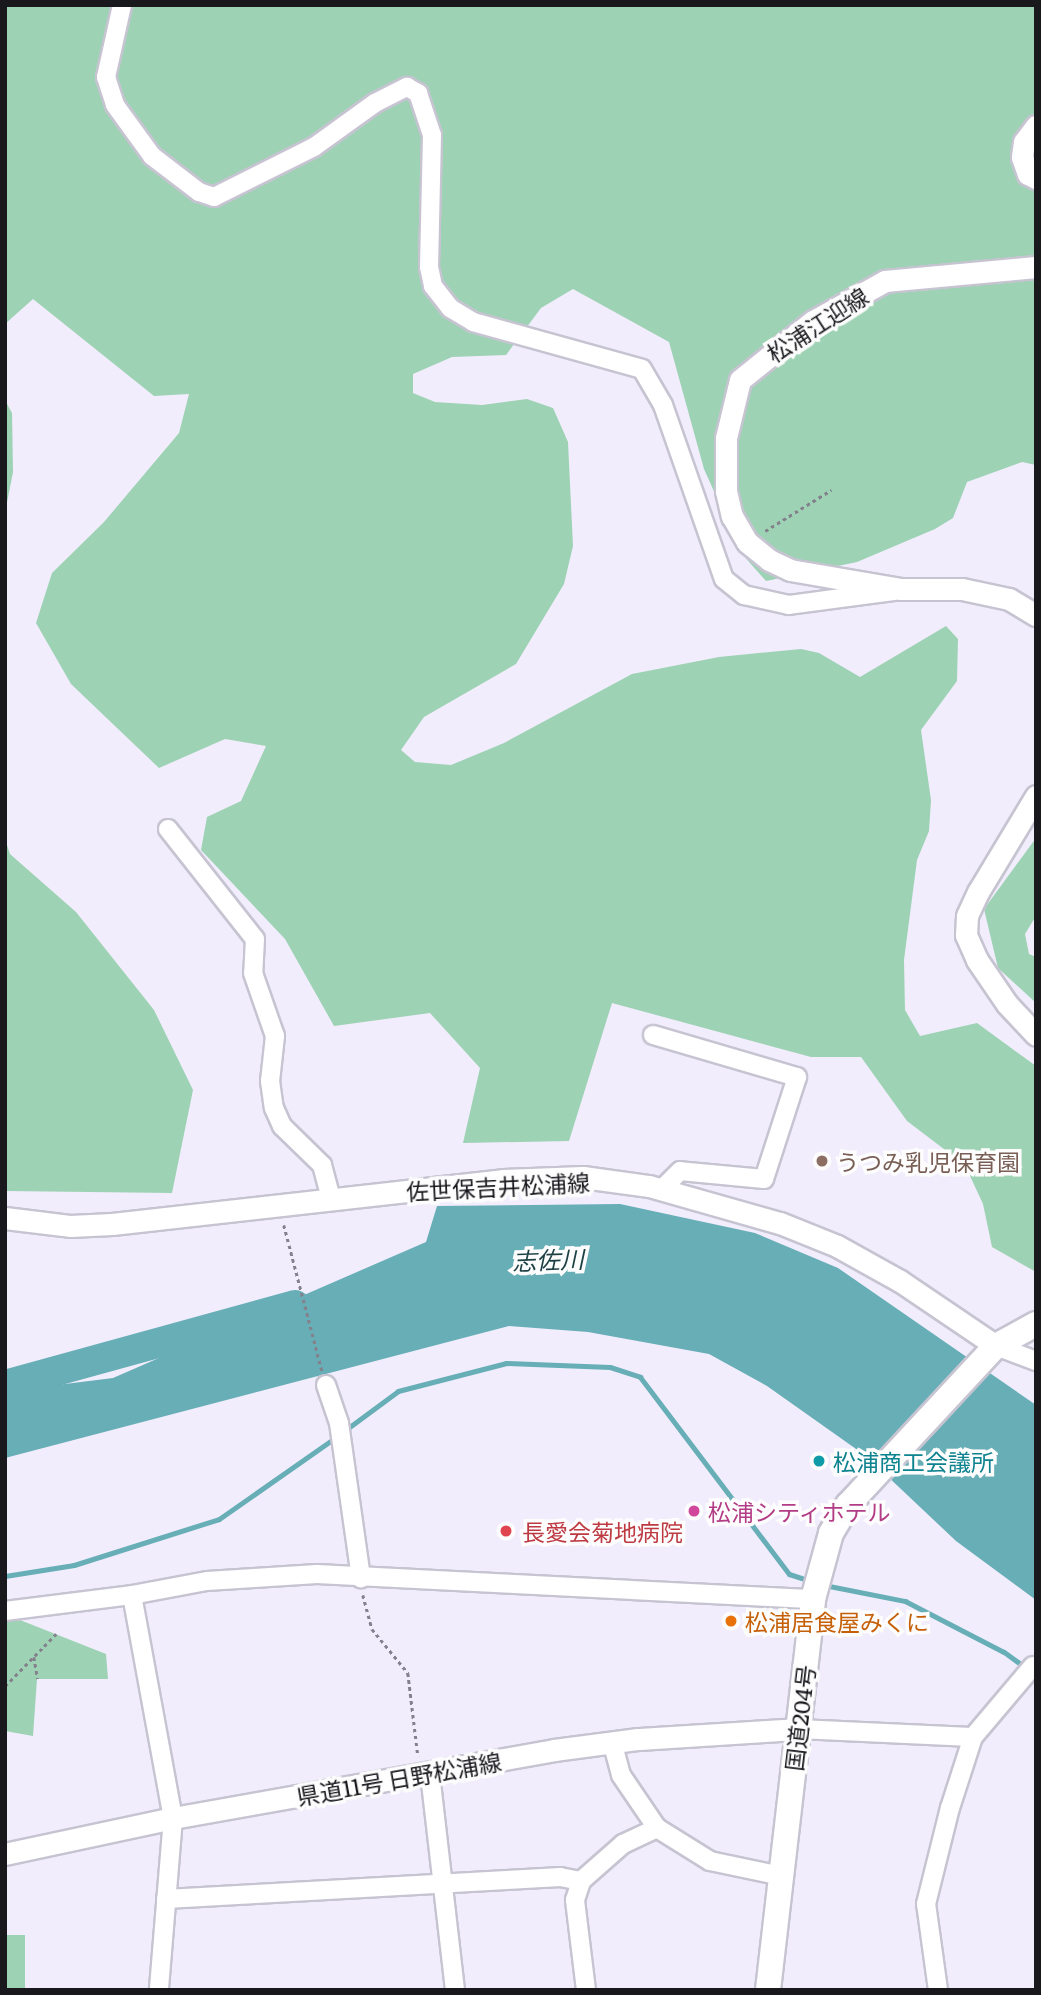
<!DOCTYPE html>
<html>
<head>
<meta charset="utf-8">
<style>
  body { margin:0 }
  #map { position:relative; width:1041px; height:1995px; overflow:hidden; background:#f1edfc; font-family:Literata,"Noto Sans JP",serif }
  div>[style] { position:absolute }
  .green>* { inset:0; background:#9ed2b4; transform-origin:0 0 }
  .water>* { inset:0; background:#67aeb7 }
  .stream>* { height:5px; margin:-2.5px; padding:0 2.5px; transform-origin:2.5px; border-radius:2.5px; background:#67aeb7 }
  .river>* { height:30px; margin:-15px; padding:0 15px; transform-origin:15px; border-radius:15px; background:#67aeb7 }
  .path>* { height:2.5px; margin-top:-1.25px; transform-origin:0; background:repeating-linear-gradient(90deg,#83818b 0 3.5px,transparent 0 7px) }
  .roads { filter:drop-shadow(2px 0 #c7c4d2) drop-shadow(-2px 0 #c7c4d2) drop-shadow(0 2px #c7c4d2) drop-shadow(0 -2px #c7c4d2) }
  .minor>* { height:18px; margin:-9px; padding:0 9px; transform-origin:9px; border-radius:9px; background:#fff }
  .major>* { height:21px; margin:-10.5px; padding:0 10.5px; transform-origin:10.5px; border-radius:10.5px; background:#fff }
  .highway>* { height:24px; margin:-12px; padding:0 12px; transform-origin:12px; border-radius:12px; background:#fff }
  .dots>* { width:19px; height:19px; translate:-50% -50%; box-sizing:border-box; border:4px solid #fdfdfd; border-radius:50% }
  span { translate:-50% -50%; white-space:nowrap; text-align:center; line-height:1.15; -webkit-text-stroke:7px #fdfdfd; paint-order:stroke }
  .street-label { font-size:23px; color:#19181d }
  .education-label { font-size:23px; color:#785e54 }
  .left { translate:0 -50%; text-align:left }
  .culture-label { font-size:23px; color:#0d838f }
  .hotel-label { font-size:23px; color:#b23c85 }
  .health-label { font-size:23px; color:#be3a42 }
  .food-label { font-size:23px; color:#c56008 }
  .water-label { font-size:24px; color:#1c3f43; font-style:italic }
  .frame { position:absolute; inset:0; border:7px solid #19181d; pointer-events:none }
</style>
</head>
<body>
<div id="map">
  <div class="green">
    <div style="clip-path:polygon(5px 5px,1036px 5px,1036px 465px,1022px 462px,967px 482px,953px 518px,935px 529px,857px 562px,766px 581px,742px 554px,704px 469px,669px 342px,573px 289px,541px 308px,506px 355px,452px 357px,413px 374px,413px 393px,435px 402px,482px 405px,527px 399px,553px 408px,568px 442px,573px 546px,564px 584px,516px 664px,424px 717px,401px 750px,415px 762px,451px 765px,504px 743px,632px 674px,719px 657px,801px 649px,819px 653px,860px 677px,946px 626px,958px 639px,957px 681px,921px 730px,931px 800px,929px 831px,917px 860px,904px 960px,905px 1010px,920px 1036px,977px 1023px,1036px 1066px,1036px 1272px,992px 1247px,983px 1204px,965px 1165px,907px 1121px,861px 1057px,811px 1057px,612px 1003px,569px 1141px,463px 1143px,480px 1068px,430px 1013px,334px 1026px,285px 939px,201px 850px,207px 817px,241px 801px,266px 746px,225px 739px,159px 768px,71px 684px,36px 623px,52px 573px,104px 522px,179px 433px,189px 394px,154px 396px,33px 299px,5px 324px)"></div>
    <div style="clip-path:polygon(5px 400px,12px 413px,13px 472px,5px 513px)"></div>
    <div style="clip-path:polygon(1036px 838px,1036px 916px,1025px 934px,1029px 954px,1036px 957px,1036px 1003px,998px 968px,984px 909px)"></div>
    <div style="clip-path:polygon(5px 839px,10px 854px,76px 912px,154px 1010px,193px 1090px,172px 1193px,5px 1191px)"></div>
    <div style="clip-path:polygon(20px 1620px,106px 1654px,108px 1679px,37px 1679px,33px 1736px,5px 1731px,5px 1621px)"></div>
    <div style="left:5px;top:1935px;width:20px;height:55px"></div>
  </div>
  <div class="water">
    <div style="clip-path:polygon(620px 1204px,755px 1233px,838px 1268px,1036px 1405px,1036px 1600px,956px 1541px,866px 1456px,767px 1386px,709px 1354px,588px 1332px,509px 1326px,5px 1458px,5px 1385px,17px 1390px,113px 1378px,426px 1242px,437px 1206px)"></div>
  </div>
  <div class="stream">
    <div style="left:344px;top:1431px;width:67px;rotate:-36.5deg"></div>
    <div style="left:398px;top:1391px;width:112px;rotate:-14.5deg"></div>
    <div style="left:506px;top:1363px;width:104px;rotate:2.2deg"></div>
    <div style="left:610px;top:1367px;width:32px;rotate:18deg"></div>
    <div style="left:640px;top:1377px;width:247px;rotate:52.9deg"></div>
    <div style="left:789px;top:1574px;width:23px;rotate:18deg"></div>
    <div style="left:5px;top:1576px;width:70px;rotate:-9.1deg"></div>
    <div style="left:74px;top:1565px;width:152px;rotate:-17.6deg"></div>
    <div style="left:219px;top:1519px;width:143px;rotate:-35deg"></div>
    <div style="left:824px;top:1585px;width:83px;rotate:11.2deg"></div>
    <div style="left:905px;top:1601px;width:111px;rotate:27.3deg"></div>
    <div style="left:1004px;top:1652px;width:27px;rotate:36deg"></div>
  </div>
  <div class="river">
    <div style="left:5px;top:1385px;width:301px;rotate:-15.4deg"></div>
  </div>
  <div class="path">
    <div style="left:765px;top:531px;width:78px;rotate:-31.8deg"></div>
    <div style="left:284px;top:1225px;width:151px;rotate:75.4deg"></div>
    <div style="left:363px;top:1595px;width:35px;rotate:75deg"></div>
    <div style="left:372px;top:1629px;width:57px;rotate:50.7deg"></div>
    <div style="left:408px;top:1673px;width:84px;rotate:83.1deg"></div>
    <div style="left:34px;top:1657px;width:22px;rotate:80deg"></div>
    <div style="left:5px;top:1686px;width:73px;rotate:-45.6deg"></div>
  </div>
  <div class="roads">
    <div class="minor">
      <div style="left:122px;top:5px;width:74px;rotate:102.5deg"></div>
      <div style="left:106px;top:77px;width:29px;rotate:72deg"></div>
      <div style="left:115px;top:105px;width:63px;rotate:54deg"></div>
      <div style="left:152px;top:156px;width:59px;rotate:37.5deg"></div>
      <div style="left:199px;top:192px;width:16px;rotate:18deg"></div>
      <div style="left:214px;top:197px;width:112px;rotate:-26.6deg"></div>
      <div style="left:314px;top:147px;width:75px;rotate:-35.8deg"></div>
      <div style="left:375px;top:103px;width:36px;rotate:-27deg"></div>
      <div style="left:407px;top:87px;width:13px;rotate:29deg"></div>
      <div style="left:418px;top:93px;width:44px;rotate:71.6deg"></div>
      <div style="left:432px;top:135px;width:132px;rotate:91.3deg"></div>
      <div style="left:429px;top:267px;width:19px;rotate:78deg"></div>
      <div style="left:433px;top:286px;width:28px;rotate:52deg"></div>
      <div style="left:450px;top:308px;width:27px;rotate:31deg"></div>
      <div style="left:473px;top:322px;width:175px;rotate:15.5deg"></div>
      <div style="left:642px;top:369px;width:42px;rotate:59.7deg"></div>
      <div style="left:663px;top:405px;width:184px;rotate:70.7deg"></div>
      <div style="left:724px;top:579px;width:26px;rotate:39deg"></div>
      <div style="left:744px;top:595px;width:46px;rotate:12.5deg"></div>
      <div style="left:789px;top:605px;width:106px;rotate:-7.6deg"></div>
      <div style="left:168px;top:829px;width:140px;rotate:51.7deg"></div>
      <div style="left:255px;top:939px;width:34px;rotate:93deg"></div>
      <div style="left:253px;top:973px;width:67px;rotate:70.8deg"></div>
      <div style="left:275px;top:1036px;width:45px;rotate:96.3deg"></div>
      <div style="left:270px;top:1081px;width:27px;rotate:82deg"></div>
      <div style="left:274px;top:1108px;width:20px;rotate:66deg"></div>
      <div style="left:282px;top:1126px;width:56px;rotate:44.3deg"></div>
      <div style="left:322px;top:1165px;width:34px;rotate:75deg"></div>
      <div style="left:653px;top:1035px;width:150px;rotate:16.3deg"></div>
      <div style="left:797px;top:1077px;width:107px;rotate:107.9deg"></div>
      <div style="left:764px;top:1179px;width:84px;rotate:-174.6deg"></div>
      <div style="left:680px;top:1171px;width:27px;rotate:135deg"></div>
      <div style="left:996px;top:1346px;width:43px;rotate:20.6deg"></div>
      <div style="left:326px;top:1385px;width:40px;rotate:71.1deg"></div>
      <div style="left:339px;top:1423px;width:157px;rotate:81.9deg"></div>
      <div style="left:132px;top:1595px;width:76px;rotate:-10.6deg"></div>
      <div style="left:207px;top:1581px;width:110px;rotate:-3.6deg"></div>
      <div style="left:317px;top:1574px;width:497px;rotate:2.9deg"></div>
      <div style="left:5px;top:1611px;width:128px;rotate:-7.2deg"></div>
      <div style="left:132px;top:1595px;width:227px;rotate:79.6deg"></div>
      <div style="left:173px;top:1818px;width:173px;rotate:94.7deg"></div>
      <div style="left:797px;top:1729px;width:176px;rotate:2.6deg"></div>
      <div style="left:430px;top:1774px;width:217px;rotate:83.4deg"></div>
      <div style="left:657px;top:1828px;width:62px;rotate:31.9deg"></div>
      <div style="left:710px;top:1861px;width:73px;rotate:11.9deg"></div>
      <div style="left:166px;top:1899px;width:395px;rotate:-3.2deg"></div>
      <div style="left:560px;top:1877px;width:21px;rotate:11deg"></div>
      <div style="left:586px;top:1990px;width:91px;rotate:-97deg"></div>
      <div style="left:575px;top:1900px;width:20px;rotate:-72deg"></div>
      <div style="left:581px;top:1881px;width:56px;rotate:-41.4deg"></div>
      <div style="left:623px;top:1844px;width:38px;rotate:-25deg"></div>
      <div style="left:657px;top:1828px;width:64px;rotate:-124.2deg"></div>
      <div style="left:621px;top:1775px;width:34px;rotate:-105deg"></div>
      <div style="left:938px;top:1990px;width:87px;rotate:-97.9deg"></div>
      <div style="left:926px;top:1904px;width:99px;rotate:-76deg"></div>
      <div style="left:950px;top:1808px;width:75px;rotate:-72.1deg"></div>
      <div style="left:973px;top:1737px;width:93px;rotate:-49.8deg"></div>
    </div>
    <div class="major">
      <div style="left:1036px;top:126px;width:20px;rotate:127deg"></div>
      <div style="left:1024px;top:142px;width:15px;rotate:98deg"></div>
      <div style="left:1022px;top:157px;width:18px;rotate:71deg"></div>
      <div style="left:1028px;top:174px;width:9px;rotate:27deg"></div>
      <div style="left:1036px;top:267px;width:152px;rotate:174.7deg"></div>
      <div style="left:885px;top:281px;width:82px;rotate:150.9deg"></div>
      <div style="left:813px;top:321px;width:94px;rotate:141.1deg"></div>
      <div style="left:740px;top:380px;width:60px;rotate:103.6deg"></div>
      <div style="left:726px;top:438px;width:53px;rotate:90deg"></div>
      <div style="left:726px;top:491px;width:26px;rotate:77deg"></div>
      <div style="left:732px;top:516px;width:30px;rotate:60deg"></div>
      <div style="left:747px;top:542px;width:28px;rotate:39deg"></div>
      <div style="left:769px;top:560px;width:23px;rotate:25deg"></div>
      <div style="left:790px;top:570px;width:113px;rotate:9.7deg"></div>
      <div style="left:901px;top:589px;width:61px"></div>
      <div style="left:962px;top:589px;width:48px;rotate:12deg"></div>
      <div style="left:1009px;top:599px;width:31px;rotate:31deg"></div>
      <div style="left:1036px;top:796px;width:112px;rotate:121.1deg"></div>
      <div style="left:978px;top:892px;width:26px;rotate:115deg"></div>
      <div style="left:967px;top:916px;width:19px;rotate:93deg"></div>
      <div style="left:966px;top:935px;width:27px;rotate:66deg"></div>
      <div style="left:977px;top:960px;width:53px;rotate:55.7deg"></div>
      <div style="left:1007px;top:1004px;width:42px;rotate:46.9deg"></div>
      <div style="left:5px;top:1218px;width:65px;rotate:7deg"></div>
      <div style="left:70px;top:1226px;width:42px;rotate:-2.7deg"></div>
      <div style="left:112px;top:1224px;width:393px;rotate:-6.4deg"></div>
      <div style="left:503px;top:1180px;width:80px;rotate:-2.1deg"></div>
      <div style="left:583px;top:1177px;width:67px;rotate:7.8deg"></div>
      <div style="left:649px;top:1186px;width:136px;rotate:15.8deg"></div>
      <div style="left:780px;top:1223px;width:61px;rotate:22deg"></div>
      <div style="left:837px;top:1246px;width:72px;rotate:29.1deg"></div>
      <div style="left:900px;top:1281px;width:116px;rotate:34.1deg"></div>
      <div style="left:5px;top:1854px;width:172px;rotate:-12.1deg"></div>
      <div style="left:173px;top:1818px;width:387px;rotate:-10.1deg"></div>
      <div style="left:554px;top:1750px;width:85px;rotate:-7.5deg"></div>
      <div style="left:638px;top:1739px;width:159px;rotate:-3.6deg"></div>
    </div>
    <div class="highway">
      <div style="left:768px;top:1990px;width:394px;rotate:-83.4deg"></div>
      <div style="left:813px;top:1599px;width:68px;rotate:-74.7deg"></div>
      <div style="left:831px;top:1533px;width:33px;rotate:-59deg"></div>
      <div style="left:848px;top:1505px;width:217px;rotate:-47.1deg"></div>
      <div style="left:996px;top:1346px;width:46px;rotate:-28.8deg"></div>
    </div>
  </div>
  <div class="dots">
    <div style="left:822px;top:1161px;background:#8d6e63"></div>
    <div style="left:819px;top:1461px;background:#0f9aa8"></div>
    <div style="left:694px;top:1511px;background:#d1479c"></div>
    <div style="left:506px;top:1531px;background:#e0444e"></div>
    <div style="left:731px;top:1621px;background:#e8710a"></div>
  </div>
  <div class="street-label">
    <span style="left:817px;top:324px;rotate:-33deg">松浦江迎線</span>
    <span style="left:498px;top:1186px;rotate:-3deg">佐世保吉井松浦線</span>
    <span style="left:799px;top:1718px;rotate:-83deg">国道204号</span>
    <span style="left:399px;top:1778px;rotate:-10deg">県道11号 日野松浦線</span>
  </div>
  <div class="education-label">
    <span class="left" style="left:836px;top:1161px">うつみ乳児保育園</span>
  </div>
  <div class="culture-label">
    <span class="left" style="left:833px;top:1461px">松浦商工会議所</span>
  </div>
  <div class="hotel-label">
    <span class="left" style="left:708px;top:1511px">松浦シティホテル</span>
  </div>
  <div class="health-label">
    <span class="left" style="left:522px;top:1531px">長愛会菊地病院</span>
  </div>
  <div class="food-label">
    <span class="left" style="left:745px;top:1621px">松浦居食屋みくに</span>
  </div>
  <div class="water-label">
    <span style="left:548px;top:1259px;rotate:-2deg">志佐川</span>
  </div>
  <div class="frame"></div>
</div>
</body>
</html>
